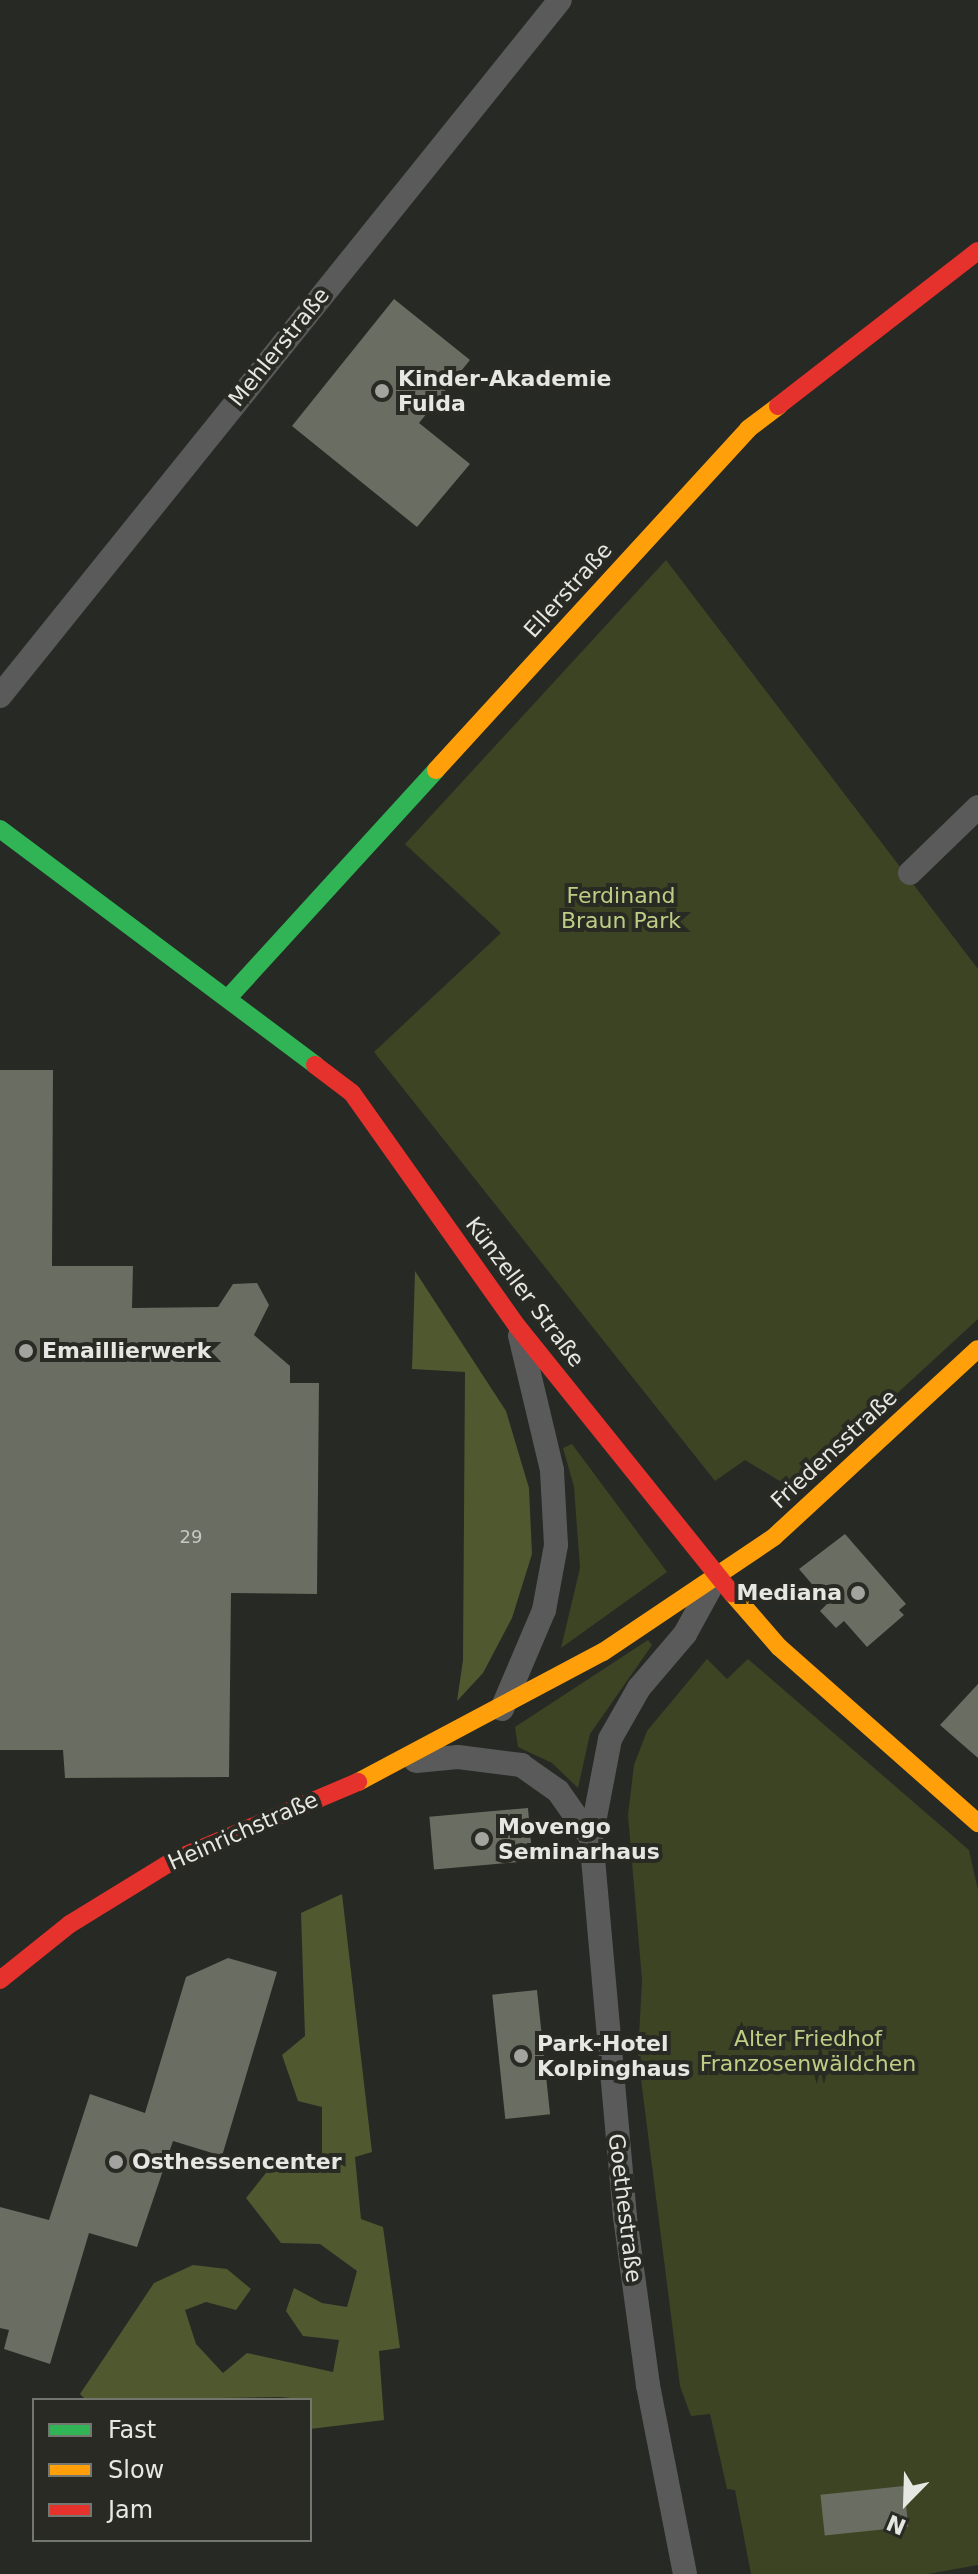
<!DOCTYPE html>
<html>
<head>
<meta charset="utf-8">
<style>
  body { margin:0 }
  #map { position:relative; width:978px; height:2574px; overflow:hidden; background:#272924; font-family:"DejaVu Sans",sans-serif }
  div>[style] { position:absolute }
  .green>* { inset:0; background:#3d4423 }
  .forest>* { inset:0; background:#50582f }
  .building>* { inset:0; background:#6a6d61; transform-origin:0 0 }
  .street>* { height:24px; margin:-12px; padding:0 12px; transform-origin:12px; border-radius:12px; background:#595a59 }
  .fast>* { height:18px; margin:-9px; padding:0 9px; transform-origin:9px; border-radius:9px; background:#30b455 }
  .slow>* { height:18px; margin:-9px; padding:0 9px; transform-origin:9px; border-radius:9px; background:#ff9f0a }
  .jam>* { height:18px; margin:-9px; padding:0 9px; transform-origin:9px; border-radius:9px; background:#e5322d }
  .dots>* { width:22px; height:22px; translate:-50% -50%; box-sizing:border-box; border:4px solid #282a23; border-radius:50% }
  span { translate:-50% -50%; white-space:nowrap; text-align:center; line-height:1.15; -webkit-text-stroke:8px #282a23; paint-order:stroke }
  .number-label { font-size:18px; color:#c7c8c2 }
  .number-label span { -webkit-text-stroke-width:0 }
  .street-label { font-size:22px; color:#e6e7e3 }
  .poi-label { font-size:22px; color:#e6e7e3; font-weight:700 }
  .left { translate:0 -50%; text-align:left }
  .right { translate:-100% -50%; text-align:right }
  .park-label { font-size:22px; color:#bdce84 }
  .legend { position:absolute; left:32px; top:2398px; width:280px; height:144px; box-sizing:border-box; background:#282a23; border:2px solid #747670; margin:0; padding:10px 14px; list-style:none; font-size:24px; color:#e6e7e3 }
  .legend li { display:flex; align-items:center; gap:16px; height:40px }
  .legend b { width:40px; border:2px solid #747670 }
  .north { position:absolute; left:866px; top:2462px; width:80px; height:80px; -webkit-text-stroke:6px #282a23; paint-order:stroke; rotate:203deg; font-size:22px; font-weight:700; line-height:32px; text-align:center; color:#e6e7e3 }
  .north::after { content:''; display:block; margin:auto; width:28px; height:36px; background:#e6e7e3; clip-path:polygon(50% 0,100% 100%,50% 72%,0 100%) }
</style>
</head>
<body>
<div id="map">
  <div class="green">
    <div style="clip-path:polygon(666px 560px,978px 969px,978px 1319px,793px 1489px,745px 1460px,715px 1481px,374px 1052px,501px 933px,405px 844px)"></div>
    <div style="clip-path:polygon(572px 1444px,667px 1572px,561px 1648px,580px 1568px,574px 1487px,563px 1448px)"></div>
    <div style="clip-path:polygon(648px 1640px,652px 1645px,590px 1734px,578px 1788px,552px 1763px,518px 1747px,515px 1727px)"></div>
    <div style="clip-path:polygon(707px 1659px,727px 1679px,748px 1659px,969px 1850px,978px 1890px,978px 2565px,928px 2574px,751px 2574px,735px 2490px,727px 2489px,710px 2414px,691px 2416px,680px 2386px,638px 2056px,642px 1980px,628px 1815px,634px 1765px,647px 1731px)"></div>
  </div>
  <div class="forest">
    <div style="clip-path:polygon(415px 1271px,506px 1411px,529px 1488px,532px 1554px,512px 1618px,483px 1673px,457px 1701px,463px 1660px,465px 1372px,412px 1369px)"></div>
    <div style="clip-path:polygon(342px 1894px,372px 2152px,355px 2157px,361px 2219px,383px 2227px,400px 2348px,379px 2351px,384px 2420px,310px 2429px,310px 2400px,281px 2397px,86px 2400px,80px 2394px,154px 2283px,193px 2265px,227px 2269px,251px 2289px,236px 2310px,206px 2302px,185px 2310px,196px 2344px,223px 2373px,247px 2353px,333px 2372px,339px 2340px,303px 2336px,286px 2311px,294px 2288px,322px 2303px,347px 2307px,357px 2271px,320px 2244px,281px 2243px,246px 2198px,269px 2169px,322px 2162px,322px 2107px,298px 2101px,282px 2055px,305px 2036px,301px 1913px)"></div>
  </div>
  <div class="building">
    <div style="clip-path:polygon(394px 299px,470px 360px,419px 423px,470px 464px,417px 527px,292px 426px)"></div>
    <div style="clip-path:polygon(0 1070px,53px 1070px,52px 1266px,133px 1266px,132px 1308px,218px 1307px,233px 1284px,257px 1283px,269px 1305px,254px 1335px,290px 1366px,290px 1383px,319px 1383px,317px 1594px,231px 1593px,229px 1777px,65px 1778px,63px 1750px,0 1750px)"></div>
    <div style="clip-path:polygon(845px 1534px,906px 1604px,899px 1610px,904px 1615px,867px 1647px,844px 1621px,836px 1628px,820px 1611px,828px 1603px,799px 1569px)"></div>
    <div style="clip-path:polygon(978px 1684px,978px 1758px,940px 1725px)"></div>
    <div style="left:528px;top:1808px;width:53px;height:99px;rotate:85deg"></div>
    <div style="clip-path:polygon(228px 1958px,277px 1972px,222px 2156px,173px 2141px,137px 2247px,89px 2233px,50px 2364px,4px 2349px,9px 2330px,0 2328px,0 2207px,49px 2220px,90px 2094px,145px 2113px,186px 1977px)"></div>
    <div style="left:537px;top:1990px;width:125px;height:45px;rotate:84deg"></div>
    <div style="left:904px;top:2486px;width:41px;height:84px;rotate:84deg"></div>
  </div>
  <div class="street">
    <div style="left:0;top:696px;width:893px;rotate:-51.18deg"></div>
    <div style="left:910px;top:873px;width:95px;rotate:-44.1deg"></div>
    <div style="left:502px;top:1709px;width:108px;rotate:-67deg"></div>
    <div style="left:544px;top:1610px;width:66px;rotate:-79.5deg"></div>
    <div style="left:556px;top:1545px;width:75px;rotate:-93.1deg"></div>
    <div style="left:552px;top:1470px;width:138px;rotate:-103.4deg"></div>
    <div style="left:416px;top:1761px;width:42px;rotate:-5.4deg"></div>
    <div style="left:458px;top:1757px;width:64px;rotate:7.2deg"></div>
    <div style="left:521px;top:1765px;width:45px;rotate:35.1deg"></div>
    <div style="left:558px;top:1791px;width:57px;rotate:54.9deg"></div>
    <div style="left:685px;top:2574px;width:193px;rotate:-101.1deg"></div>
    <div style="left:648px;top:2385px;width:170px;rotate:-97.8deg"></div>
    <div style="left:625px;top:2217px;width:381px;rotate:-95.1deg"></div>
    <div style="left:591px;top:1838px;width:101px;rotate:-79.1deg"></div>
    <div style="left:610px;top:1739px;width:59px;rotate:-60.4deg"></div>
    <div style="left:639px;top:1688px;width:71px;rotate:-49.6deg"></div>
    <div style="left:685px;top:1634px;width:60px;rotate:-61.3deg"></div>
  </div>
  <div class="fast">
    <div style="left:0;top:829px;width:394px;rotate:36.8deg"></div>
    <div style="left:228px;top:998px;width:309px;rotate:-47.6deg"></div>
  </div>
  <div class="slow">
    <div style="left:436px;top:770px;width:462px;rotate:-47.5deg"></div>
    <div style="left:748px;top:429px;width:38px;rotate:-37deg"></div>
    <div style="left:732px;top:1593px;width:72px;rotate:49deg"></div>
    <div style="left:779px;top:1647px;width:266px;rotate:41.5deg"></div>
    <div style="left:358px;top:1782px;width:277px;rotate:-28deg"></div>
    <div style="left:603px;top:1652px;width:206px;rotate:-33.9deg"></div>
    <div style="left:774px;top:1537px;width:277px;rotate:-42.7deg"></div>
  </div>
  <div class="jam">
    <div style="left:778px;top:406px;width:253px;rotate:-37.8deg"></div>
    <div style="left:315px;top:1065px;width:46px;rotate:37.1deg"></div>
    <div style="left:352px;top:1093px;width:286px;rotate:54.7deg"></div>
    <div style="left:517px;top:1326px;width:343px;rotate:51.2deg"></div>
    <div style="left:0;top:1980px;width:90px;rotate:-38.7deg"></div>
    <div style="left:70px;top:1924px;width:122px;rotate:-31.6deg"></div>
    <div style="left:174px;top:1860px;width:200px;rotate:-23deg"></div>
  </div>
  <div class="dots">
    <div style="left:382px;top:391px;background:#a3a4a0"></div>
    <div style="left:26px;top:1351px;background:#a3a4a0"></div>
    <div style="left:858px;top:1593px;background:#a3a4a0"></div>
    <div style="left:482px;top:1839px;background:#a3a4a0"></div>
    <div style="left:521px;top:2056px;background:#a3a4a0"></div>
    <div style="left:116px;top:2162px;background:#a3a4a0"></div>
  </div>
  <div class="number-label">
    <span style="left:191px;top:1537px">29</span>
  </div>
  <div class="street-label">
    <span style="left:279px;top:347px;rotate:-51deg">Mehlerstraße</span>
    <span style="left:568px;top:590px;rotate:-48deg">Ellerstraße</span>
    <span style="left:525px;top:1292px;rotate:53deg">Künzeller Straße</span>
    <span style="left:834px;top:1449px;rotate:-43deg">Friedensstraße</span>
    <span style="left:243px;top:1831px;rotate:-24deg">Heinrichstraße</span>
    <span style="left:625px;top:2208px;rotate:83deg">Goethestraße</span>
  </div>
  <div class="poi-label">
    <span class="left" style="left:398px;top:391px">Kinder-Akademie<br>Fulda</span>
    <span class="left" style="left:42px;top:1351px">Emaillierwerk</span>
    <span class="right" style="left:842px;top:1593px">Mediana</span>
    <span class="left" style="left:498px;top:1839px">Movengo<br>Seminarhaus</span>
    <span class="left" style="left:537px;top:2056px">Park-Hotel<br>Kolpinghaus</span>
    <span class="left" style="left:132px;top:2162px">Osthessencenter</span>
  </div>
  <div class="park-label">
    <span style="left:621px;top:908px">Ferdinand<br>Braun Park</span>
    <span style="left:808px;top:2051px">Alter Friedhof<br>Franzosenwäldchen</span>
  </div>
  <ul class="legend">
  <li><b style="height:10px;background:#30b455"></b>Fast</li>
  <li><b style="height:10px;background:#ff9f0a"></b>Slow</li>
  <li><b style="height:10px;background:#e5322d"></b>Jam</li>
  </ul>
  <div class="north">N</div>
</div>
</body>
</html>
